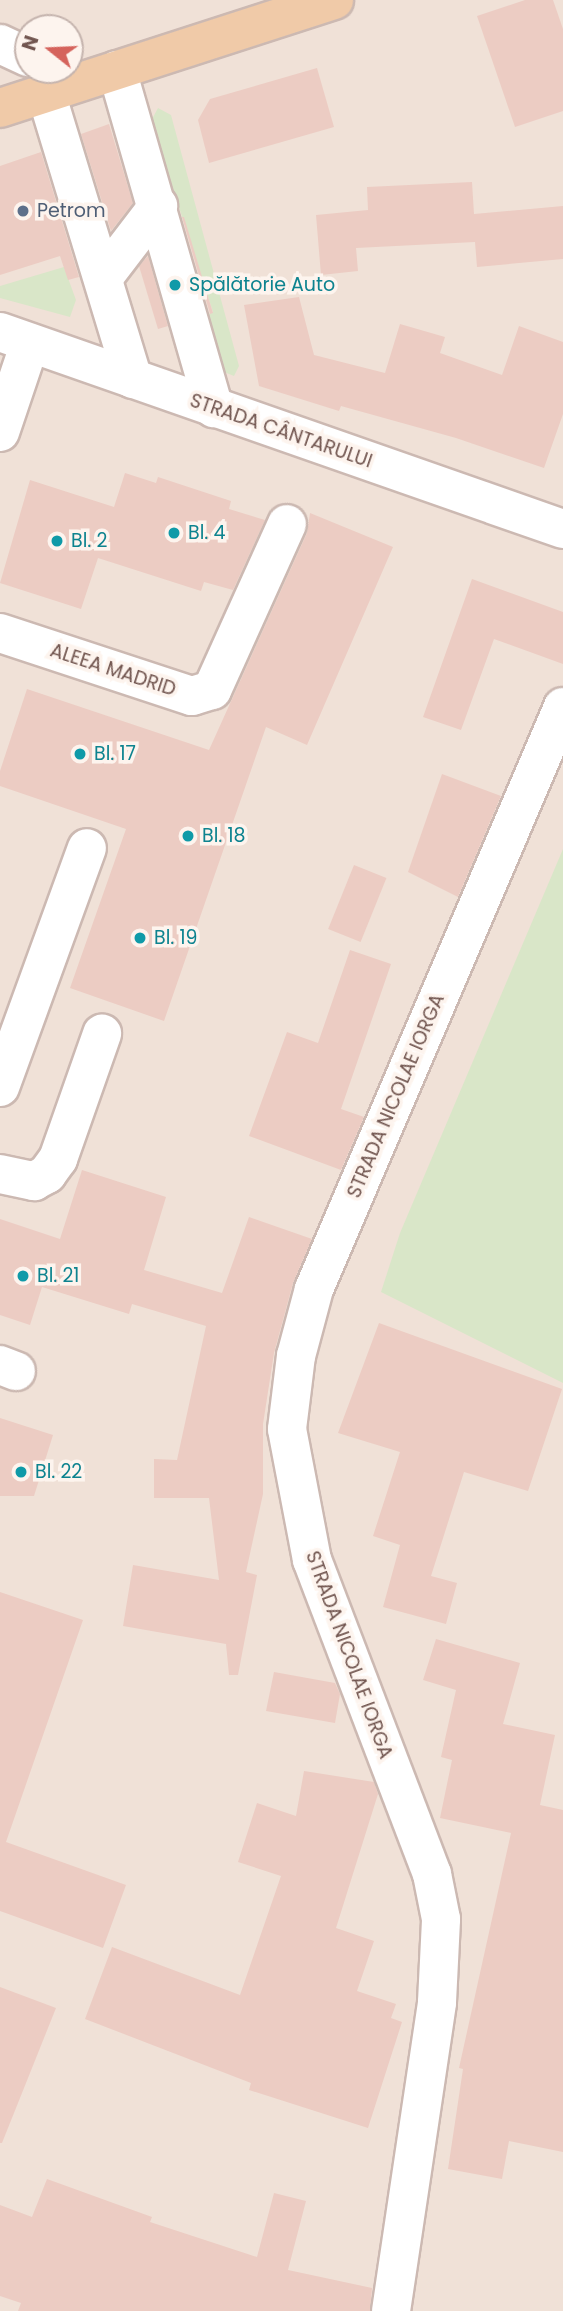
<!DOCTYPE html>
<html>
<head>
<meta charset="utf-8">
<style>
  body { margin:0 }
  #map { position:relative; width:563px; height:2311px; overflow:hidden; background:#faf0e8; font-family:Poppins,sans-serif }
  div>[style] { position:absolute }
  .residential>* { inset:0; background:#f0e1d7 }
  .green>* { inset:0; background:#d9e6c8 }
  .building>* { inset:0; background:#ecccc3; transform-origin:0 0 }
  .roads { filter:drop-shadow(2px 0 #ccb9b2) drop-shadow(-2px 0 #ccb9b2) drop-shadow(0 2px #ccb9b2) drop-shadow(0 -2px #ccb9b2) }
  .minor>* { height:38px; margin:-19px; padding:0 19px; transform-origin:19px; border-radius:19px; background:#fff }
  .major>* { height:38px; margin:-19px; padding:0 19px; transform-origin:19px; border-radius:19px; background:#f0caa8 }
  .dots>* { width:19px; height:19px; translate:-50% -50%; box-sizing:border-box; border:4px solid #fdf4ee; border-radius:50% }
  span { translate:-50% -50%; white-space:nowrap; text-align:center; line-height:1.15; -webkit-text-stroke:7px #fdf4ee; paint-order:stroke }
  .service-label { font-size:19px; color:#4e5e75 }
  .left { translate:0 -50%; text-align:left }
  .culture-label { font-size:19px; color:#0d838f }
  .street-label { font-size:19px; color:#71554f }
  .north { position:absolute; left:14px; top:14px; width:70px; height:70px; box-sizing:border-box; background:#fdf4ee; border:2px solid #c5b4ae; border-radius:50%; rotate:288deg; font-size:19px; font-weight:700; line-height:28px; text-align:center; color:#71554f }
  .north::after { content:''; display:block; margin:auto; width:24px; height:32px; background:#d5635c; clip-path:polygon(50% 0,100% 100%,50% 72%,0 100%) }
</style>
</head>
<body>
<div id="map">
  <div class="residential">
    <div style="clip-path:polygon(evenodd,0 0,563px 0,563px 2311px,0 2311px,0 0,28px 28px,70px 28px,70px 70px,28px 70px,28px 28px)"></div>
  </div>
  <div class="green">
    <div style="clip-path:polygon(158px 108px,171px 115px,239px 366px,234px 376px,224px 372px,209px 314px,213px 312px,151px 121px)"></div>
    <div style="clip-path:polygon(64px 267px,76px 300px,70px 317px,0 298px,0 286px)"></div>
    <div style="clip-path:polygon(563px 849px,563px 1383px,381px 1292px,400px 1233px)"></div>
  </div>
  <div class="building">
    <div style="clip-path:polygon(525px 0,553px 0,563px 29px,563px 111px,515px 127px,477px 16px)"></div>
    <div style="clip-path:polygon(317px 68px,334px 127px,209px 163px,198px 120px,210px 99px)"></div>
    <div style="clip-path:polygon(109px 124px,133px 203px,111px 231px,81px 134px)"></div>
    <div style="clip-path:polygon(41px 152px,79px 277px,68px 280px,60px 256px,0 275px,0 166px)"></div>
    <div style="clip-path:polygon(472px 182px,474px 214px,563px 206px,563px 259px,477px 267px,475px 242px,356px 248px,358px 271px,321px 275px,316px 215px,368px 210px,367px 187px)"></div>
    <div style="clip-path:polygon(182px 217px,184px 217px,213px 313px,210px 314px)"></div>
    <div style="clip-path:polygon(148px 256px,168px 326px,158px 329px,139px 266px)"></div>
    <div style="clip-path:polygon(299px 297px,314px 355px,385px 373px,400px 324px,445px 337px,440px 353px,502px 375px,519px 326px,563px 342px,563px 414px,544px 468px,456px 438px,341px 406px,339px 411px,259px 386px,244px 305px)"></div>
    <div style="clip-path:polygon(125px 473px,156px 483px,158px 477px,231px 501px,229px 509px,265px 520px,233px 590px,204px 582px,201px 591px,98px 558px,81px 609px,0 583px,30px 480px,114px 507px)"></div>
    <div style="clip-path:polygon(310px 513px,393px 547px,307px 745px,266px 727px,164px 1021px,70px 988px,126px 829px,0 786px,0 771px,27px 689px,209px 750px,307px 533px)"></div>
    <div style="clip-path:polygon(472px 579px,563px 612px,563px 664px,494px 639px,461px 730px,423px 717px)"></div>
    <div style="clip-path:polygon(442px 774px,501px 796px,458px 897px,408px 872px)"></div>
    <div style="left:354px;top:865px;width:35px;height:69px;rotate:22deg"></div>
    <div style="clip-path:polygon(350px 950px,391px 964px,341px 1109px,364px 1117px,341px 1170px,249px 1136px,287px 1032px,318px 1043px)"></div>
    <div style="clip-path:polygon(82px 1170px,166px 1197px,144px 1270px,222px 1293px,249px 1217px,312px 1239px,293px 1283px,274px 1353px,263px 1424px,263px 1494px,246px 1572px,257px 1575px,238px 1675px,229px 1675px,226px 1644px,123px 1626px,133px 1565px,219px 1580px,209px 1498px,154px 1498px,154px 1459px,177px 1460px,206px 1326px,132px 1304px,129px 1314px,42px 1287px,30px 1325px,0 1315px,0 1219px,60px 1239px)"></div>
    <div style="clip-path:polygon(379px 1323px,562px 1389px,528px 1491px,464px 1472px,431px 1576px,457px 1583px,446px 1624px,383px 1607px,400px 1545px,373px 1536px,400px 1452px,338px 1433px)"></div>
    <div style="clip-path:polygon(0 1418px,53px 1435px,34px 1496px,0 1496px)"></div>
    <div style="clip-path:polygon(0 1592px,83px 1620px,6px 1842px,126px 1885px,103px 1948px,0 1911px)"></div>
    <div style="clip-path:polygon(436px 1639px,520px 1663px,503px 1724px,555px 1735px,540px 1805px,563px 1810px,563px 2152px,509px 2141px,502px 2179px,448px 2169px,463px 2069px,459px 2068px,511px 1833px,440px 1818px,452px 1760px,441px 1757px,456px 1690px,423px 1680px)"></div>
    <div style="clip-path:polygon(274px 1672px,335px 1683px,340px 1694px,335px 1723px,266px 1711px)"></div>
    <div style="clip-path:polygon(304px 1771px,374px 1782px,378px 1794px,336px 1928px,374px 1941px,357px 1991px,396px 2004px,391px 2018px,402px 2022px,368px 2128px,249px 2090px,251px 2083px,85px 2019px,112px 1947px,240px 1995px,281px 1876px,238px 1862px,257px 1803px,296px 1816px)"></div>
    <div style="clip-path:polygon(0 1987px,56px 2008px,2px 2143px,0 2143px)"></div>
    <div style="clip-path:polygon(47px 2179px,152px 2217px,150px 2222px,257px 2257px,274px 2193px,306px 2201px,288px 2270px,372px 2288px,370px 2311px,18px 2311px,21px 2303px,0 2296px,0 2205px,32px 2217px)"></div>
  </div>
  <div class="roads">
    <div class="minor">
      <div style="left:0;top:44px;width:31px;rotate:25deg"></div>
      <div style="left:117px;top:70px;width:352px;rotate:74deg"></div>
      <div style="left:46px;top:93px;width:299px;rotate:73.1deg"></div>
      <div style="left:103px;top:278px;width:91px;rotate:-52.6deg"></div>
      <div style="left:0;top:332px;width:596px;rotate:19.29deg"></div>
      <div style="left:0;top:432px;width:94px;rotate:-71.4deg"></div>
      <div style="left:0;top:633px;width:202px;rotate:18.2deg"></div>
      <div style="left:192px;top:696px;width:21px;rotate:-17deg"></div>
      <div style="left:212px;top:690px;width:182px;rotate:-65.7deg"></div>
      <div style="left:0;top:1087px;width:254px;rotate:-70deg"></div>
      <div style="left:0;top:1174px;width:35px;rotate:12deg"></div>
      <div style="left:34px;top:1181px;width:15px;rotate:-28deg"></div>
      <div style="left:47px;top:1174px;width:19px;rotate:-54deg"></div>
      <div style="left:58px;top:1159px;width:133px;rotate:-70.6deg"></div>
      <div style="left:0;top:1365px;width:17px;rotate:21deg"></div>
      <div style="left:391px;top:2311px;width:312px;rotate:-81.5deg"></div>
      <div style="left:437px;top:2002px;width:83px;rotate:-87.2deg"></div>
      <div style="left:441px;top:1919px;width:46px;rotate:-101.3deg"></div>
      <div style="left:432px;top:1874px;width:336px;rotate:-110.9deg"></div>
      <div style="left:312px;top:1560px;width:133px;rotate:-100.8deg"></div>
      <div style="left:287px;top:1429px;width:74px;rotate:-83deg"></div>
      <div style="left:296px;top:1356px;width:69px;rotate:-75deg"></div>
      <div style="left:314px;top:1289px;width:633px;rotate:-66.84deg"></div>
    </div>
    <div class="major">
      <div style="left:0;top:108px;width:351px;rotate:-17.9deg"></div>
    </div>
  </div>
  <div class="dots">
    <div style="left:23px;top:211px;background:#5c6f8a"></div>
    <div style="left:175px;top:285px;background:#0f9aa8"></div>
    <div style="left:174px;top:533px;background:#0f9aa8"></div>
    <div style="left:57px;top:541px;background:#0f9aa8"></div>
    <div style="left:80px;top:754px;background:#0f9aa8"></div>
    <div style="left:188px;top:836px;background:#0f9aa8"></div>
    <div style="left:140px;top:938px;background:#0f9aa8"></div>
    <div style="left:23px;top:1276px;background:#0f9aa8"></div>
    <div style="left:21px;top:1472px;background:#0f9aa8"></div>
  </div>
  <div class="service-label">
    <span class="left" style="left:37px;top:211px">Petrom</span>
  </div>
  <div class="culture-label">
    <span class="left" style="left:189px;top:285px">Spălătorie Auto</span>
    <span class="left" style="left:188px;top:533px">Bl. 4</span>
    <span class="left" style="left:71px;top:541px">Bl. 2</span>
    <span class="left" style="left:94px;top:754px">Bl. 17</span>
    <span class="left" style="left:202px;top:836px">Bl. 18</span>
    <span class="left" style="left:154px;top:938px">Bl. 19</span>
    <span class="left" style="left:37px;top:1276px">Bl. 21</span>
    <span class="left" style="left:35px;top:1472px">Bl. 22</span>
  </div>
  <div class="street-label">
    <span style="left:281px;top:431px;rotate:19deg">STRADA CÂNTARULUI</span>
    <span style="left:113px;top:670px;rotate:18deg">ALEEA MADRID</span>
    <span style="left:396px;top:1096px;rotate:-67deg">STRADA NICOLAE IORGA</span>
    <span style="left:349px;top:1655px;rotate:70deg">STRADA NICOLAE IORGA</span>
  </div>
  <div class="north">N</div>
</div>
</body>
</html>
